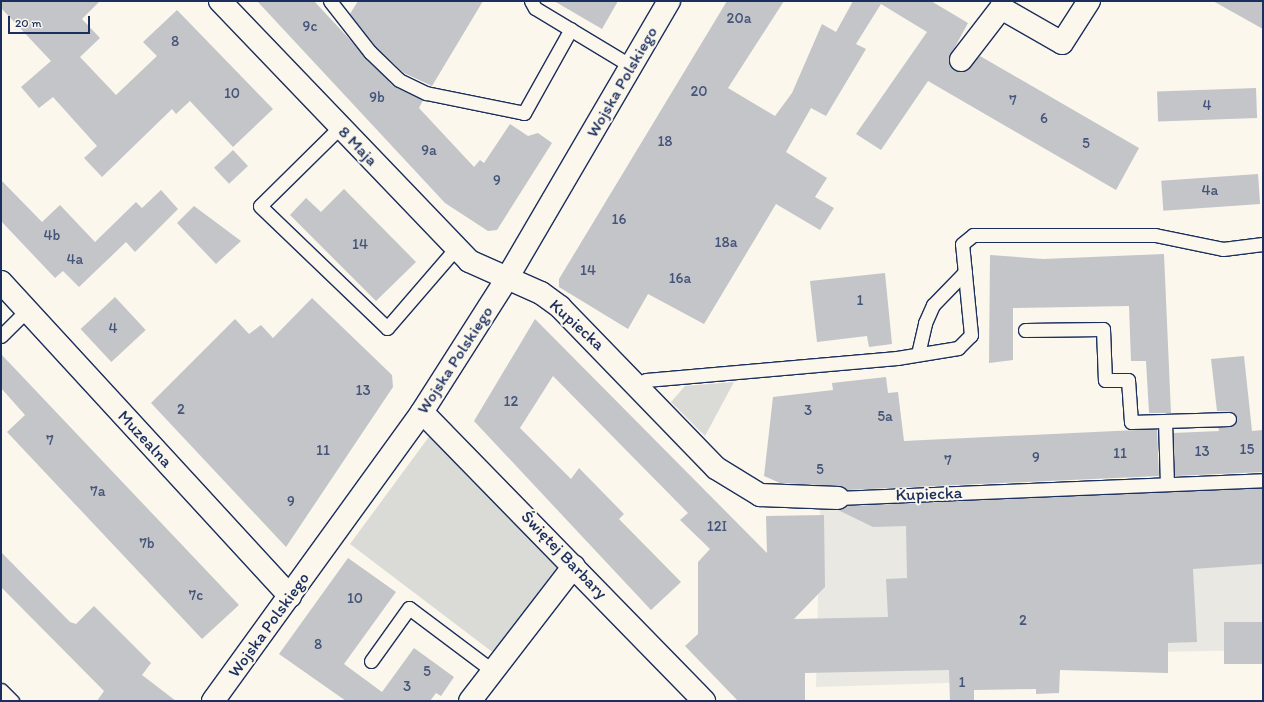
<!DOCTYPE html>
<html>
<head>
<meta charset="utf-8">
<style>
  body { margin:0 }
  #map { position:relative; width:1264px; height:702px; overflow:hidden; background:#fbf7ec; font-family:Itim,sans-serif }
  div>[style] { position:absolute }
  .built>* { inset:0; background:#eae8e2 }
  .green>* { inset:0; background:#dadad7 }
  .building>* { inset:0; background:#c3c5c9; transform-origin:0 0 }
  .roads { filter:drop-shadow(1px 0 #1b2f5e) drop-shadow(-1px 0 #1b2f5e) drop-shadow(0 1px #1b2f5e) drop-shadow(0 -1px #1b2f5e) }
  .service>* { height:13px; margin:-6.5px; padding:0 6.5px; transform-origin:6.5px; border-radius:6.5px; background:#fbf7ec }
  .minor>* { height:22px; margin:-11px; padding:0 11px; transform-origin:11px; border-radius:11px; background:#fbf7ec }
  .tertiary>* { height:22px; margin:-11px; padding:0 11px; transform-origin:11px; border-radius:11px; background:#fbf7ec }
  span { translate:-50% -50%; white-space:nowrap; text-align:center; line-height:1.15; -webkit-text-stroke:4px #fbf7ec; paint-order:stroke }
  .number-label { font-size:15px; color:#455479 }
  .number-label span { -webkit-text-stroke-width:0 }
  .street-label { font-size:17px; color:#1b2f5e }
  .frame { position:absolute; inset:0; border:2px solid #1b2f5e; pointer-events:none }
  .scale { position:absolute; left:8px; top:16px; width:82px; height:18px; box-sizing:border-box; border:2px solid #1b2f5e; border-top:0; padding-left:5px; font-size:12px; line-height:14px; white-space:nowrap; color:#1b2f5e; -webkit-text-stroke:3px #fbf7ec; paint-order:stroke }
</style>
</head>
<body>
<div id="map">
  <div class="built">
    <div style="clip-path:polygon(1263px 487px,1263px 650px,989px 655px,977px 682px,816px 687px,820px 508px)"></div>
  </div>
  <div class="green">
    <div style="clip-path:polygon(734px 382px,705px 436px,671px 402px,685px 386px)"></div>
    <div style="clip-path:polygon(431px 434px,564px 569px,495px 654px,350px 544px)"></div>
  </div>
  <div class="building">
    <div style="clip-path:polygon(1px 1px,100px 1px,82px 19px,100px 38px,80px 57px,116px 95px,157px 56px,143px 42px,177px 10px,273px 109px,233px 147px,190px 101px,176px 114px,172px 109px,102px 177px,84px 158px,97px 146px,53px 97px,39px 108px,21px 87px,51px 61px,1px 8px)"></div>
    <div style="clip-path:polygon(257px 1px,314px 1px,393px 86px,423px 100px,419px 108px,474px 167px,480px 160px,484px 163px,510px 124px,528px 136px,538px 133px,552px 143px,497px 230px,488px 231px,445px 203px)"></div>
    <div style="clip-path:polygon(358px 1px,483px 1px,432px 86px,404px 73px,376px 47px,350px 14px)"></div>
    <div style="clip-path:polygon(554px 1px,618px 1px,602px 29px)"></div>
    <div style="clip-path:polygon(727px 1px,784px 1px,728px 88px,775px 116px,792px 93px,822px 24px,836px 32px,853px 1px,931px 1px,968px 23px,949px 58px,954px 70px,966px 71px,980px 56px,1139px 148px,1116px 190px,928px 81px,881px 150px,856px 134px,927px 32px,881px 4px,856px 44px,866px 49px,826px 116px,811px 108px,786px 152px,827px 178px,815px 197px,834px 208px,820px 230px,776px 204px,704px 324px,648px 294px,628px 329px,559px 287px,559px 279px)"></div>
    <div style="clip-path:polygon(1213px 1px,1263px 1px,1263px 29px)"></div>
    <div style="left:1256px;top:88px;width:30px;height:99px;rotate:88deg"></div>
    <div style="left:233px;top:150px;width:22px;height:26px;rotate:47deg"></div>
    <div style="left:1258px;top:174px;width:30px;height:97px;rotate:86deg"></div>
    <div style="clip-path:polygon(1px 180px,42px 222px,60px 205px,95px 242px,136px 202px,142px 208px,161px 190px,178px 209px,135px 252px,126px 242px,79px 287px,63px 271px,55px 278px,1px 221px)"></div>
    <div style="clip-path:polygon(344px 189px,416px 262px,376px 301px,290px 215px,306px 198px,321px 212px)"></div>
    <div style="clip-path:polygon(194px 206px,241px 241px,216px 264px,177px 223px)"></div>
    <div style="clip-path:polygon(1164px 254px,1171px 413px,1149px 413px,1146px 361px,1131px 361px,1129px 306px,1013px 308px,1013px 360px,989px 363px,990px 255px,1043px 259px)"></div>
    <div style="clip-path:polygon(885px 273px,892px 344px,869px 347px,867px 336px,817px 342px,810px 281px)"></div>
    <div style="left:115px;top:297px;width:45px;height:47px;rotate:47deg"></div>
    <div style="clip-path:polygon(312px 298px,392px 375px,393px 387px,286px 547px,151px 403px,235px 319px,249px 334px,261px 325px,273px 338px)"></div>
    <div style="clip-path:polygon(535px 319px,767px 553px,766px 516px,824px 515px,825px 587px,794px 619px,888px 617px,886px 579px,907px 578px,906px 526px,873px 527px,838px 510px,848px 506px,1263px 488px,1263px 564px,1193px 569px,1197px 642px,1168px 643px,1168px 673px,1060px 670px,1059px 693px,1036px 694px,1036px 689px,974px 690px,974px 701px,950px 701px,949px 670px,805px 673px,805px 701px,738px 701px,685px 646px,698px 634px,698px 562px,710px 549px,680px 520px,688px 513px,553px 376px,520px 428px,571px 479px,579px 468px,624px 514px,619px 519px,681px 582px,651px 610px,474px 421px)"></div>
    <div style="clip-path:polygon(1px 354px,239px 605px,202px 639px,7px 432px,25px 415px,1px 388px)"></div>
    <div style="clip-path:polygon(1244px 356px,1252px 431px,1263px 430px,1263px 472px,1175px 476px,1173px 433px,1219px 431px,1218px 427px,1236px 422px,1233px 412px,1217px 411px,1211px 359px)"></div>
    <div style="clip-path:polygon(886px 377px,888px 393px,898px 392px,904px 441px,1157px 429px,1159px 476px,847px 490px,838px 486px,780px 483px,764px 476px,773px 397px,833px 390px,832px 383px)"></div>
    <div style="clip-path:polygon(1px 552px,70px 622px,76px 624px,94px 606px,151px 663px,142px 675px,176px 701px,97px 701px,104px 691px,1px 587px)"></div>
    <div style="clip-path:polygon(348px 558px,396px 592px,344px 664px,382px 692px,414px 648px,454px 677px,441px 696px,436px 693px,430px 701px,346px 701px,279px 654px)"></div>
    <div style="left:1263px;top:622px;width:42px;height:39px;rotate:90deg"></div>
  </div>
  <div class="roads">
    <div class="service">
      <div style="left:330px;top:1px;width:65px;rotate:51.9deg"></div>
      <div style="left:370px;top:52px;width:40px;rotate:44deg"></div>
      <div style="left:399px;top:80px;width:30px;rotate:26deg"></div>
      <div style="left:426px;top:93px;width:100px;rotate:11.5deg"></div>
      <div style="left:524px;top:113px;width:96px;rotate:-60.8deg"></div>
      <div style="left:531px;top:1px;width:8px;rotate:60deg"></div>
      <div style="left:535px;top:8px;width:112px;rotate:31.1deg"></div>
      <div style="left:340px;top:127px;width:112px;rotate:135.4deg"></div>
      <div style="left:260px;top:206px;width:176px;rotate:43.8deg"></div>
      <div style="left:387px;top:328px;width:106px;rotate:-49.2deg"></div>
      <div style="left:1025px;top:330px;width:78px;rotate:-0.7deg"></div>
      <div style="left:1103px;top:329px;width:51px;rotate:87.8deg"></div>
      <div style="left:1105px;top:380px;width:23px"></div>
      <div style="left:1128px;top:380px;width:42px;rotate:85.9deg"></div>
      <div style="left:1131px;top:422px;width:98px;rotate:-1.8deg"></div>
      <div style="left:1px;top:336px;width:37px;rotate:-45deg"></div>
      <div style="left:918px;top:354px;width:32px;rotate:-77deg"></div>
      <div style="left:925px;top:323px;width:20px;rotate:-66deg"></div>
      <div style="left:933px;top:305px;width:46px;rotate:-45.9deg"></div>
      <div style="left:637px;top:385px;width:10px;rotate:-29deg"></div>
      <div style="left:646px;top:380px;width:252px;rotate:-5deg"></div>
      <div style="left:897px;top:358px;width:62px;rotate:-9.3deg"></div>
      <div style="left:958px;top:348px;width:18px;rotate:-45deg"></div>
      <div style="left:971px;top:335px;width:91px;rotate:-95.6deg"></div>
      <div style="left:962px;top:244px;width:14px;rotate:-39deg"></div>
      <div style="left:973px;top:235px;width:182px"></div>
      <div style="left:1155px;top:235px;width:69px;rotate:11.6deg"></div>
      <div style="left:1223px;top:249px;width:40px;rotate:-7.1deg"></div>
      <div style="left:1165px;top:421px;width:63px;rotate:88.2deg"></div>
      <div style="left:838px;top:498px;width:425px;rotate:-2.4deg"></div>
      <div style="left:371px;top:661px;width:65px;rotate:-54.4deg"></div>
      <div style="left:409px;top:608px;width:105px;rotate:36.9deg"></div>
      <div style="left:1px;top:690px;width:16px;rotate:45deg"></div>
    </div>
    <div class="minor">
      <div style="left:220px;top:1px;width:360px;rotate:46.2deg"></div>
      <div style="left:469px;top:261px;width:79px;rotate:24deg"></div>
      <div style="left:541px;top:293px;width:24px;rotate:36deg"></div>
      <div style="left:560px;top:307px;width:224px;rotate:45.9deg"></div>
      <div style="left:716px;top:468px;width:52px;rotate:31.5deg"></div>
      <div style="left:760px;top:495px;width:78px;rotate:2.2deg"></div>
      <div style="left:961px;top:60px;width:66px;rotate:-52.4deg"></div>
      <div style="left:1001px;top:8px;width:70px;rotate:29.8deg"></div>
      <div style="left:1062px;top:43px;width:50px;rotate:-57.3deg"></div>
      <div style="left:1px;top:282px;width:427px;rotate:47.4deg"></div>
      <div style="left:422px;top:412px;width:404px;rotate:45.7deg"></div>
      <div style="left:470px;top:701px;width:170px;rotate:-52.4deg"></div>
    </div>
    <div class="tertiary">
      <div style="left:213px;top:701px;width:357px;rotate:-54.1deg"></div>
      <div style="left:422px;top:412px;width:156px;rotate:-57.5deg"></div>
      <div style="left:506px;top:280px;width:323px;rotate:-59.7deg"></div>
    </div>
  </div>
  <div class="number-label">
    <span style="left:739px;top:19px">20a</span>
    <span style="left:310px;top:27px">9c</span>
    <span style="left:175px;top:42px">8</span>
    <span style="left:699px;top:92px">20</span>
    <span style="left:232px;top:94px">10</span>
    <span style="left:377px;top:98px">9b</span>
    <span style="left:1013px;top:101px">7</span>
    <span style="left:1207px;top:106px">4</span>
    <span style="left:1044px;top:119px">6</span>
    <span style="left:665px;top:142px">18</span>
    <span style="left:1086px;top:144px">5</span>
    <span style="left:429px;top:151px">9a</span>
    <span style="left:497px;top:181px">9</span>
    <span style="left:1210px;top:191px">4a</span>
    <span style="left:619px;top:220px">16</span>
    <span style="left:52px;top:236px">4b</span>
    <span style="left:726px;top:243px">18a</span>
    <span style="left:360px;top:245px">14</span>
    <span style="left:75px;top:260px">4a</span>
    <span style="left:588px;top:271px">14</span>
    <span style="left:680px;top:279px">16a</span>
    <span style="left:860px;top:301px">1</span>
    <span style="left:113px;top:329px">4</span>
    <span style="left:363px;top:391px">13</span>
    <span style="left:511px;top:402px">12</span>
    <span style="left:181px;top:410px">2</span>
    <span style="left:808px;top:411px">3</span>
    <span style="left:885px;top:417px">5a</span>
    <span style="left:50px;top:441px">7</span>
    <span style="left:1247px;top:450px">15</span>
    <span style="left:323px;top:451px">11</span>
    <span style="left:1202px;top:452px">13</span>
    <span style="left:1120px;top:454px">11</span>
    <span style="left:1036px;top:458px">9</span>
    <span style="left:948px;top:461px">7</span>
    <span style="left:820px;top:470px">5</span>
    <span style="left:98px;top:492px">7a</span>
    <span style="left:291px;top:502px">9</span>
    <span style="left:717px;top:527px">12I</span>
    <span style="left:147px;top:544px">7b</span>
    <span style="left:196px;top:596px">7c</span>
    <span style="left:355px;top:599px">10</span>
    <span style="left:1023px;top:621px">2</span>
    <span style="left:318px;top:645px">8</span>
    <span style="left:427px;top:672px">5</span>
    <span style="left:962px;top:683px">1</span>
    <span style="left:407px;top:687px">3</span>
  </div>
  <div class="street-label">
    <span style="left:622px;top:82px;rotate:-60deg">Wojska Polskiego</span>
    <span style="left:358px;top:146px;rotate:46deg">8 Maja</span>
    <span style="left:577px;top:325px;rotate:42deg">Kupiecka</span>
    <span style="left:455px;top:360px;rotate:-57deg">Wojska Polskiego</span>
    <span style="left:145px;top:439px;rotate:47deg">Muzealna</span>
    <span style="left:929px;top:494px;rotate:-2deg">Kupiecka</span>
    <span style="left:564px;top:555px;rotate:46deg">Świętej Barbary</span>
    <span style="left:269px;top:625px;rotate:-54deg">Wojska Polskiego</span>
  </div>
  <div class="frame"></div>
  <div class="scale">20 m</div>
</div>
</body>
</html>
